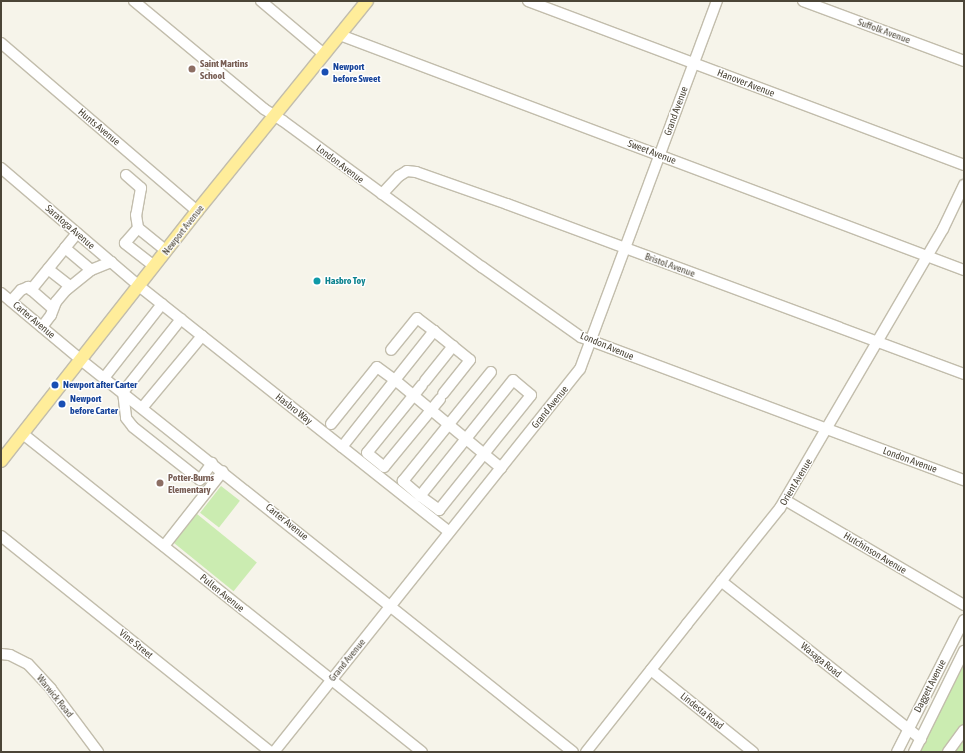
<!DOCTYPE html>
<html>
<head>
<meta charset="utf-8">
<style>
  body { margin:0 }
  #map { position:relative; width:965px; height:753px; overflow:hidden; background:#f6f4ea; font-family:"Asap Condensed",sans-serif }
  div>[style] { position:absolute }
  .green>* { inset:0; background:#cbecb1; transform-origin:0 0 }
  .roads { filter:drop-shadow(1px 0 #c2bdac) drop-shadow(-1px 0 #c2bdac) drop-shadow(0 1px #c2bdac) drop-shadow(0 -1px #c2bdac) }
  .minor>* { height:10px; margin:-5px; padding:0 5px; transform-origin:5px; border-radius:5px; background:#fff }
  .major>* { height:12px; margin:-6px; padding:0 6px; transform-origin:6px; border-radius:6px; background:#ffed9a }
  .dots>* { width:11px; height:11px; translate:-50% -50%; box-sizing:border-box; border:2px solid #fff; border-radius:50% }
  span { translate:-50% -50%; white-space:nowrap; text-align:center; line-height:1.15; -webkit-text-stroke:3px #fff; paint-order:stroke }
  .street-label { font-size:10px; color:#4b4537 }
  .education-label { font-size:10px; color:#785e54; font-weight:700 }
  .left { translate:0 -50%; text-align:left }
  .transit-label { font-size:10px; color:#164399; font-weight:700 }
  .culture-label { font-size:10px; color:#0d838f; font-weight:700 }
  .frame { position:absolute; inset:0; border:2px solid #4b4537; pointer-events:none }
</style>
</head>
<body>
<div id="map">
  <div class="green">
    <div style="left:221px;top:486px;width:24px;height:34px;rotate:38deg"></div>
    <div style="left:197px;top:514px;width:77px;height:37px;rotate:39deg"></div>
    <div style="clip-path:polygon(964px 664px,964px 752px,920px 752px)"></div>
  </div>
  <div class="roads">
    <div class="minor">
      <div style="left:134px;top:1px;width:169px;rotate:39.7deg"></div>
      <div style="left:264px;top:109px;width:22px;rotate:32deg"></div>
      <div style="left:283px;top:121px;width:247px;rotate:36.3deg"></div>
      <div style="left:482px;top:267px;width:121px;rotate:35.3deg"></div>
      <div style="left:581px;top:337px;width:409px;rotate:20.5deg"></div>
      <div style="left:261px;top:1px;width:82px;rotate:40.1deg"></div>
      <div style="left:528px;top:1px;width:466px;rotate:20.6deg"></div>
      <div style="left:803px;top:1px;width:172px;rotate:20.4deg"></div>
      <div style="left:340px;top:35px;width:667px;rotate:20.64deg"></div>
      <div style="left:1px;top:43px;width:258px;rotate:40.6deg"></div>
      <div style="left:1px;top:168px;width:182px;rotate:40.5deg"></div>
      <div style="left:139px;top:286px;width:396px;rotate:38.4deg"></div>
      <div style="left:126px;top:175px;width:20px;rotate:41deg"></div>
      <div style="left:141px;top:188px;width:27px;rotate:100deg"></div>
      <div style="left:136px;top:215px;width:13px;rotate:81deg"></div>
      <div style="left:382px;top:194px;width:25px;rotate:-47deg"></div>
      <div style="left:399px;top:176px;width:9px;rotate:-32deg"></div>
      <div style="left:407px;top:171px;width:9px;rotate:6deg"></div>
      <div style="left:416px;top:172px;width:96px;rotate:19.4deg"></div>
      <div style="left:507px;top:204px;width:488px;rotate:20.4deg"></div>
      <div style="left:65px;top:248px;width:19px;rotate:-51deg"></div>
      <div style="left:154px;top:266px;width:37px;rotate:-142deg"></div>
      <div style="left:125px;top:243px;width:20px;rotate:-49deg"></div>
      <div style="left:138px;top:228px;width:36px;rotate:39deg"></div>
      <div style="left:48px;top:269px;width:28px;rotate:38deg"></div>
      <div style="left:91px;top:270px;width:22px;rotate:-22deg"></div>
      <div style="left:31px;top:290px;width:54px;rotate:-51deg"></div>
      <div style="left:65px;top:248px;width:34px;rotate:40deg"></div>
      <div style="left:91px;top:270px;width:32px;rotate:141deg"></div>
      <div style="left:66px;top:290px;width:16px;rotate:130deg"></div>
      <div style="left:56px;top:302px;width:14px;rotate:111deg"></div>
      <div style="left:51px;top:315px;width:15px;rotate:127deg"></div>
      <div style="left:1px;top:293px;width:104px;rotate:39.9deg"></div>
      <div style="left:81px;top:360px;width:629px;rotate:38.55deg"></div>
      <div style="left:11px;top:301px;width:15px;rotate:-48deg"></div>
      <div style="left:21px;top:290px;width:8px;rotate:-23deg"></div>
      <div style="left:28px;top:287px;width:32px;rotate:41deg"></div>
      <div style="left:181px;top:319px;width:93px;rotate:128.5deg"></div>
      <div style="left:123px;top:392px;width:26px;rotate:83deg"></div>
      <div style="left:126px;top:418px;width:11px;rotate:52deg"></div>
      <div style="left:133px;top:427px;width:85px;rotate:38.3deg"></div>
      <div style="left:200px;top:480px;width:21px;rotate:-55deg"></div>
      <div style="left:434px;top:331px;width:46px;rotate:38.9deg"></div>
      <div style="left:470px;top:360px;width:43px;rotate:128.5deg"></div>
      <div style="left:104px;top:378px;width:94px;rotate:-51.9deg"></div>
      <div style="left:425px;top:381px;width:45px;rotate:-51.3deg"></div>
      <div style="left:422px;top:385px;width:87px;rotate:129deg"></div>
      <div style="left:367px;top:453px;width:22px;rotate:39deg"></div>
      <div style="left:384px;top:467px;width:88px;rotate:-50.5deg"></div>
      <div style="left:142px;top:408px;width:94px;rotate:-50.2deg"></div>
      <div style="left:331px;top:424px;width:73px;rotate:-51.1deg"></div>
      <div style="left:377px;top:367px;width:22px;rotate:36deg"></div>
      <div style="left:395px;top:380px;width:63px;rotate:-51.5deg"></div>
      <div style="left:434px;top:331px;width:21px;rotate:-143deg"></div>
      <div style="left:417px;top:318px;width:41px;rotate:129.1deg"></div>
      <div style="left:23px;top:434px;width:510px;rotate:38.55deg"></div>
      <div style="left:342px;top:447px;width:85px;rotate:-51.7deg"></div>
      <div style="left:395px;top:380px;width:138px;rotate:39.7deg"></div>
      <div style="left:420px;top:496px;width:24px;rotate:36deg"></div>
      <div style="left:439px;top:510px;width:147px;rotate:-51.3deg"></div>
      <div style="left:531px;top:395px;width:23px;rotate:-140deg"></div>
      <div style="left:513px;top:380px;width:149px;rotate:128.7deg"></div>
      <div style="left:420px;top:496px;width:23px;rotate:-139deg"></div>
      <div style="left:403px;top:481px;width:140px;rotate:-51.1deg"></div>
      <div style="left:785px;top:500px;width:208px;rotate:30.4deg"></div>
      <div style="left:1px;top:536px;width:346px;rotate:38.7deg"></div>
      <div style="left:164px;top:546px;width:95px;rotate:-51.8deg"></div>
      <div style="left:721px;top:581px;width:255px;rotate:38.3deg"></div>
      <div style="left:1px;top:654px;width:9px;rotate:6deg"></div>
      <div style="left:10px;top:655px;width:20px;rotate:27deg"></div>
      <div style="left:28px;top:664px;width:34px;rotate:47deg"></div>
      <div style="left:51px;top:689px;width:79px;rotate:53.3deg"></div>
      <div style="left:651px;top:670px;width:131px;rotate:38.8deg"></div>
      <div style="left:274px;top:752px;width:490px;rotate:-51.4deg"></div>
      <div style="left:580px;top:369px;width:393px;rotate:-69.6deg"></div>
      <div style="left:586px;top:752px;width:163px;rotate:-51.7deg"></div>
      <div style="left:687px;top:624px;width:149px;rotate:-51.3deg"></div>
      <div style="left:780px;top:508px;width:323px;rotate:-59.7deg"></div>
      <div style="left:943px;top:229px;width:49px;rotate:-64.5deg"></div>
      <div style="left:897px;top:752px;width:148px;rotate:-63.1deg"></div>
      <div style="left:914px;top:752px;width:113px;rotate:-63.7deg"></div>
      <div style="left:948px;top:752px;width:27px;rotate:-54deg"></div>
    </div>
    <div class="major">
      <div style="left:1px;top:461px;width:318px;rotate:-51.9deg"></div>
      <div style="left:197px;top:211px;width:270px;rotate:-51deg"></div>
    </div>
  </div>
  <div class="dots">
    <div style="left:192px;top:69px;background:#8d6e63"></div>
    <div style="left:325px;top:72px;background:#1a4fb4"></div>
    <div style="left:317px;top:281px;background:#0f9aa8"></div>
    <div style="left:55px;top:385px;background:#1a4fb4"></div>
    <div style="left:62px;top:404px;background:#1a4fb4"></div>
    <div style="left:160px;top:483px;background:#8d6e63"></div>
  </div>
  <div class="street-label">
    <span style="left:884px;top:31px;rotate:20deg">Suffolk Avenue</span>
    <span style="left:746px;top:83px;rotate:21deg">Hanover Avenue</span>
    <span style="left:676px;top:111px;rotate:-70deg">Grand Avenue</span>
    <span style="left:99px;top:127px;rotate:40deg">Hunts Avenue</span>
    <span style="left:652px;top:152px;rotate:21deg">Sweet Avenue</span>
    <span style="left:340px;top:164px;rotate:37deg">London Avenue</span>
    <span style="left:70px;top:227px;rotate:41deg">Saratoga Avenue</span>
    <span style="left:183px;top:230px;rotate:-52deg">Newport Avenue</span>
    <span style="left:670px;top:265px;rotate:20deg">Bristol Avenue</span>
    <span style="left:34px;top:320px;rotate:40deg">Carter Avenue</span>
    <span style="left:607px;top:346px;rotate:23deg">London Avenue</span>
    <span style="left:550px;top:407px;rotate:-51deg">Grand Avenue</span>
    <span style="left:294px;top:409px;rotate:38deg">Hasbro Way</span>
    <span style="left:910px;top:460px;rotate:20deg">London Avenue</span>
    <span style="left:796px;top:482px;rotate:-59deg">Orient Avenue</span>
    <span style="left:287px;top:522px;rotate:39deg">Carter Avenue</span>
    <span style="left:875px;top:553px;rotate:31deg">Hutchinson Avenue</span>
    <span style="left:222px;top:593px;rotate:39deg">Pullen Avenue</span>
    <span style="left:136px;top:644px;rotate:39deg">Vine Street</span>
    <span style="left:347px;top:660px;rotate:-51deg">Grand Avenue</span>
    <span style="left:821px;top:660px;rotate:39deg">Wasaga Road</span>
    <span style="left:930px;top:686px;rotate:-63deg">Daggett Avenue</span>
    <span style="left:55px;top:696px;rotate:51deg">Warwick Road</span>
    <span style="left:702px;top:711px;rotate:39deg">Lindesta Road</span>
  </div>
  <div class="education-label">
    <span class="left" style="left:200px;top:69px">Saint Martins<br>School</span>
    <span class="left" style="left:168px;top:483px">Potter-Burns<br>Elementary</span>
  </div>
  <div class="transit-label">
    <span class="left" style="left:333px;top:72px">Newport<br>before Sweet</span>
    <span class="left" style="left:63px;top:385px">Newport after Carter</span>
    <span class="left" style="left:70px;top:404px">Newport<br>before Carter</span>
  </div>
  <div class="culture-label">
    <span class="left" style="left:325px;top:281px">Hasbro Toy</span>
  </div>
  <div class="frame"></div>
</div>
</body>
</html>
